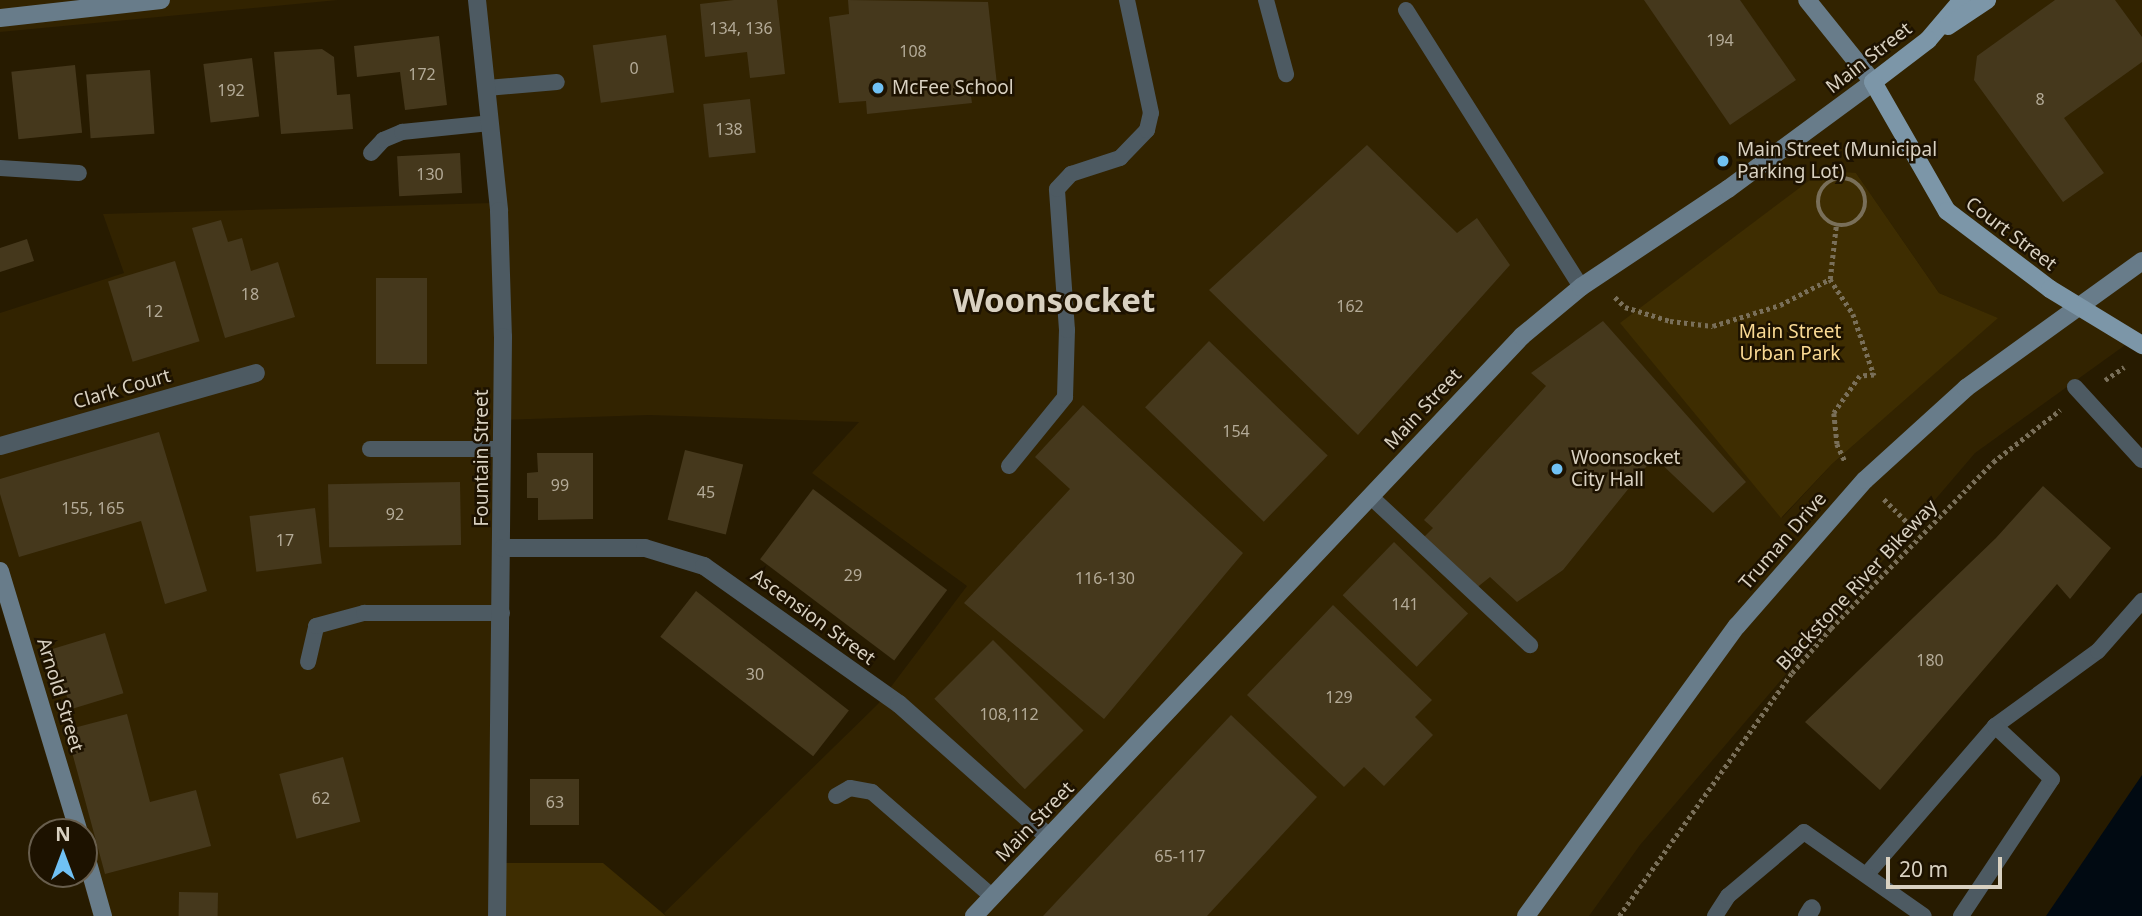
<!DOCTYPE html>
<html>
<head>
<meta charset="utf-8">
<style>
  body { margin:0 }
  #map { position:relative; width:2142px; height:916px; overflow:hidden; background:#271b00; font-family:"Noto Sans",sans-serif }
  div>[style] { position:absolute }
  .built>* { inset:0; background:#322300 }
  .green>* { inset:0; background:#3e2d01 }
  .water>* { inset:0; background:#010a12 }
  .building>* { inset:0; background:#45381c; transform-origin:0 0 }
  .path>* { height:4.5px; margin-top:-2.25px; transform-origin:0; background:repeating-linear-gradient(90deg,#796f59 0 3.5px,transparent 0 7px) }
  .path>.ring { margin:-2.25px; padding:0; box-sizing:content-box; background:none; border:4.5px solid #796f59; border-radius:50% }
  .lane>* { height:16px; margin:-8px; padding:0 8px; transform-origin:8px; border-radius:8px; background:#4d5a62 }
  .street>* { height:18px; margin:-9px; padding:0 9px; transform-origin:9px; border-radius:9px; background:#4d5a62 }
  .secondary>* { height:18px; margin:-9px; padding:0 9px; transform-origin:9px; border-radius:9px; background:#687c8a }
  .primary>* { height:18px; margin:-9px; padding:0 9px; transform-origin:9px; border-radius:9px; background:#7c96a8 }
  .primary-bridge>* { height:18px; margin:-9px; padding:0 9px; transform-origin:9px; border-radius:9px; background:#7c96a8 }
  .dots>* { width:19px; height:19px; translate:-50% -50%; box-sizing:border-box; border:4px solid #1d1200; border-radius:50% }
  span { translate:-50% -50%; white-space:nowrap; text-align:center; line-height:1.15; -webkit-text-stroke:5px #1d1200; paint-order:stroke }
  .number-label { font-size:16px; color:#b4ab98 }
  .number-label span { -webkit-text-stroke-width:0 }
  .street-label { font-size:19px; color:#d9d1c1 }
  .poi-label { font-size:19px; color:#d9d1c1 }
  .left { translate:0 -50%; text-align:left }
  .park-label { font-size:19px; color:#f9d993 }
  .town-label { font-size:33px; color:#d9d1c1; font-weight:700 }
  .north { position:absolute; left:28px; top:818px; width:70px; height:70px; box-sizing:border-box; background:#1d1200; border:2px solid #685e4d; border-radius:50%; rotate:0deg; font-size:19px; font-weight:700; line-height:28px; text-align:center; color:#d9d1c1 }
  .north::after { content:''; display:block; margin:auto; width:24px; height:32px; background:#70c1f4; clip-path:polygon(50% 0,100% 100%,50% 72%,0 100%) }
  .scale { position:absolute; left:1886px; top:857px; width:116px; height:32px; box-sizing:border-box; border:4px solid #d9d1c1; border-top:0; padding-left:9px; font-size:21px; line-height:24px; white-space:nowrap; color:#d9d1c1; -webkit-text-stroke:5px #1d1200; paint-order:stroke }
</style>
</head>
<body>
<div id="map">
  <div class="built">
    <div style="clip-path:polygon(0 0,338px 0,0 32px)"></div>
    <div style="clip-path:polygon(evenodd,470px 0,2142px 0,2142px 333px,1975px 453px,1640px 845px,1589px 916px,666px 916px,664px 913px,878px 704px,967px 586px,812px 473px,859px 422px,649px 415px,500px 420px,499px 916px,93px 916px,81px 874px,84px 832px,69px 832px,0 604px,0 313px,124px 273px,103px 214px,492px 203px,470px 0,1856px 173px,1939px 293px,1997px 318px,1832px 464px,1782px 518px,1856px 173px)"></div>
  </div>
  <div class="green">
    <div style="clip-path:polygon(1830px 171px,1856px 173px,1939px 293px,1998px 318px,1832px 464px,1781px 518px,1620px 323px,1810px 180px)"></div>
    <div style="clip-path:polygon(503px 863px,603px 863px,666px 916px,499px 916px)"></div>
  </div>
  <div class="water">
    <div style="clip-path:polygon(2142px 775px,2142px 916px,2046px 916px)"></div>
  </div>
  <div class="building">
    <div style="clip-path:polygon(734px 0,777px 0,785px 74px,750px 78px,747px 52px,705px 57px,700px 4px)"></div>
    <div style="clip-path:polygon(848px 0,988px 2px,997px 85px,970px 89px,972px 103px,867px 114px,866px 101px,839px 103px,829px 17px,849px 14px)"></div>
    <div style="clip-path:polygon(1644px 0,1740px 0,1796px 80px,1730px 125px)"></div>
    <div style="clip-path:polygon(2055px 0,2115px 0,2142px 37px,2142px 62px,2064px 118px,2104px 173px,2063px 202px,1974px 80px,1977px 56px)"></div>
    <div style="left:666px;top:35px;width:58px;height:74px;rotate:82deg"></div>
    <div style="clip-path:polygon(439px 36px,447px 105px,405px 110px,400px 72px,357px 77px,354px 46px)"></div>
    <div style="clip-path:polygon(322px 49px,334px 57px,337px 95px,350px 94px,353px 129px,281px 134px,274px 52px)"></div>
    <div style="left:252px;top:58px;width:59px;height:49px;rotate:83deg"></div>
    <div style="left:75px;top:65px;width:68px;height:64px;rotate:84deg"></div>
    <div style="left:150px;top:70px;width:64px;height:64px;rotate:86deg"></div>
    <div style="left:750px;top:99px;width:54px;height:47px;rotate:84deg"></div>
    <div style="clip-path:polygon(1367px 145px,1457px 233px,1477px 218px,1510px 265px,1358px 435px,1209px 290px)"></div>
    <div style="left:460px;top:153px;width:40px;height:63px;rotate:87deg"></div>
    <div style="clip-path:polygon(221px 220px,228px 242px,242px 238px,251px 271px,278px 262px,295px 317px,225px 338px,192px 228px)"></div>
    <div style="clip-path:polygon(27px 239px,34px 261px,0 272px,0 248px)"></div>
    <div style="left:175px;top:261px;width:84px;height:70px;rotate:73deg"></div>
    <div style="left:376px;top:278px;width:51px;height:86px"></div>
    <div style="clip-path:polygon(1603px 321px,1746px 482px,1713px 513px,1654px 457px,1563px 570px,1517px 602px,1490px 577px,1475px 589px,1421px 540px,1433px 528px,1424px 520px,1546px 386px,1531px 373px)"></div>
    <div style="left:1209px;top:341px;width:165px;height:92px;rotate:44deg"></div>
    <div style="clip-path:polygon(1083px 405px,1243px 553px,1104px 719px,964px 603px,1070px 489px,1035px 457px)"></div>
    <div style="clip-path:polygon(159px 432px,207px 591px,165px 604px,141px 521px,19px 557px,0 494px,0 479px)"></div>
    <div style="left:685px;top:450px;width:60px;height:72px;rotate:14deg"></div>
    <div style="clip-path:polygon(537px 453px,593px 453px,593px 519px,538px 520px,538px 498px,527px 498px,527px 473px,538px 472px)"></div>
    <div style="left:460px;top:482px;width:63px;height:132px;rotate:89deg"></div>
    <div style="clip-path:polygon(2043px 486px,2111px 548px,2070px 599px,2057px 584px,1880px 790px,1805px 722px,1996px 538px)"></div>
    <div style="left:813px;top:489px;width:168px;height:88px;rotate:37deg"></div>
    <div style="left:315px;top:508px;width:56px;height:66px;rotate:83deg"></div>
    <div style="left:1394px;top:542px;width:103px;height:74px;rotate:44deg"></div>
    <div style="left:696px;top:591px;width:194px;height:58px;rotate:38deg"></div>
    <div style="clip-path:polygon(1333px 605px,1432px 700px,1415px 717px,1433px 735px,1384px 786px,1364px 767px,1344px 787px,1247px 695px)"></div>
    <div style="left:105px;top:633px;width:63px;height:55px;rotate:73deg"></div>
    <div style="left:993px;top:640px;width:128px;height:83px;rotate:45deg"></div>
    <div style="clip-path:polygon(127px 714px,150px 802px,196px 790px,211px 846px,105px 874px,66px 730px)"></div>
    <div style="clip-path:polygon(1231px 715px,1317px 797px,1207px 916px,1043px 916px)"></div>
    <div style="left:343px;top:757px;width:67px;height:66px;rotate:75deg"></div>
    <div style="left:579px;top:779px;width:46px;height:49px;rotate:90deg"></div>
    <div style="left:179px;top:892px;width:39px;height:24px;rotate:1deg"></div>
  </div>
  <div class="path">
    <div class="ring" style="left:1818px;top:178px;width:43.5px;height:43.5px"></div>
    <div style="left:1830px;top:279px;width:53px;rotate:-83.5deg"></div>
    <div style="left:1615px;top:297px;width:14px;rotate:45deg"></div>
    <div style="left:1625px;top:307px;width:47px;rotate:17.3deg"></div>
    <div style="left:1670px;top:321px;width:43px;rotate:6.6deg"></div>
    <div style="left:1713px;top:326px;width:70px;rotate:-17.4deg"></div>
    <div style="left:1780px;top:305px;width:56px;rotate:-27.5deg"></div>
    <div style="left:1830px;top:279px;width:42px;rotate:56.7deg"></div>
    <div style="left:1853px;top:314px;width:65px;rotate:71deg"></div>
    <div style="left:1874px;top:375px;width:14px;rotate:176deg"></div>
    <div style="left:1860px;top:376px;width:45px;rotate:125.1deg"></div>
    <div style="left:1834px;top:413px;width:31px;rotate:84deg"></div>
    <div style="left:1837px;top:444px;width:19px;rotate:65deg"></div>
    <div style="left:2105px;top:380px;width:23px;rotate:-34deg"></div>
    <div style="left:1884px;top:499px;width:41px;rotate:45deg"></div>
    <div style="left:1619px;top:916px;width:298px;rotate:-54.6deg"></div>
    <div style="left:1792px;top:673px;width:60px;rotate:-49.1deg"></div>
    <div style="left:1831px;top:628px;width:232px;rotate:-45.7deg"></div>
    <div style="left:1993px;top:462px;width:85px;rotate:-37.8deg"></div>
  </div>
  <div class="lane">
    <div style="left:1266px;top:0;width:77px;rotate:74.9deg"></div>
    <div style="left:1406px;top:10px;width:328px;rotate:57.7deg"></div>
    <div style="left:487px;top:88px;width:70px;rotate:-4.9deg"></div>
    <div style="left:371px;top:153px;width:18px;rotate:-47deg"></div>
    <div style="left:383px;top:140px;width:21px;rotate:-23deg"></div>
    <div style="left:402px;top:132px;width:88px;rotate:-5.8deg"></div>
    <div style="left:0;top:168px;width:79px;rotate:3.6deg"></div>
    <div style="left:2075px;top:387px;width:99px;rotate:47.5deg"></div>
    <div style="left:370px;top:449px;width:132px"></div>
    <div style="left:1009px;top:466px;width:89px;rotate:-50.9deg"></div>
    <div style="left:1065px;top:397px;width:67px;rotate:-88.3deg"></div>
    <div style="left:1067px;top:330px;width:141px;rotate:-94.1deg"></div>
    <div style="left:1057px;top:189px;width:21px;rotate:-47deg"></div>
    <div style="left:1071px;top:174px;width:52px;rotate:-18.1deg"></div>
    <div style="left:1120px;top:158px;width:39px;rotate:-46deg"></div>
    <div style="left:1147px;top:130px;width:17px;rotate:-77deg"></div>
    <div style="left:1151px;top:113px;width:116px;rotate:-102deg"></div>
    <div style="left:1370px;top:496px;width:219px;rotate:43deg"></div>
    <div style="left:308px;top:662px;width:37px;rotate:-77deg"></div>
    <div style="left:316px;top:626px;width:50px;rotate:-15.2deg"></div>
    <div style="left:364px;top:613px;width:138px"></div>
    <div style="left:836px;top:796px;width:16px;rotate:-30deg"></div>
    <div style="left:850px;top:788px;width:22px;rotate:10deg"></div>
    <div style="left:872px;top:792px;width:160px;rotate:41deg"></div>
    <div style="left:1867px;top:874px;width:196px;rotate:-49.1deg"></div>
    <div style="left:1995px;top:726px;width:127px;rotate:-36.1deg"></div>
    <div style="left:2098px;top:651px;width:67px;rotate:-48.7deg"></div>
    <div style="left:1715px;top:916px;width:24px;rotate:-57deg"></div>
    <div style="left:1728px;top:896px;width:99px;rotate:-40.1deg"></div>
    <div style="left:1804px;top:832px;width:146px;rotate:35deg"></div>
    <div style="left:1961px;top:916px;width:164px;rotate:-56.4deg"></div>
    <div style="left:2052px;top:779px;width:78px;rotate:-137.1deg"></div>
  </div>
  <div class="street">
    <div style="left:477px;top:0;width:212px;rotate:84deg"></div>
    <div style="left:499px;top:211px;width:126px;rotate:88.2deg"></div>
    <div style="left:503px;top:337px;width:579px;rotate:90.59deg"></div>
    <div style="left:0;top:446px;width:266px;rotate:-15.9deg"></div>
    <div style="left:503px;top:548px;width:142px"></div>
    <div style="left:645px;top:548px;width:62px;rotate:17deg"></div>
    <div style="left:704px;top:566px;width:239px;rotate:35.3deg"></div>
    <div style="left:899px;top:704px;width:200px;rotate:41.6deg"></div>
    <div style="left:1807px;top:916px;width:9px;rotate:-58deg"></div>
  </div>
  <div class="secondary">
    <div style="left:0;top:18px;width:162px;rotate:-6.4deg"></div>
    <div style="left:0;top:571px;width:273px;rotate:73.2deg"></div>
    <div style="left:84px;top:849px;width:70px;rotate:74.2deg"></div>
    <div style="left:974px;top:916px;width:798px;rotate:-46.62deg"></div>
    <div style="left:1522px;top:336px;width:77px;rotate:-39.7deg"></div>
    <div style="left:1581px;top:287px;width:177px;rotate:-33.7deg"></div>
    <div style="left:1728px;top:189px;width:180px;rotate:-36.4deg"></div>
    <div style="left:1873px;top:82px;width:105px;rotate:-128.8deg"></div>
    <div style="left:1526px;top:916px;width:359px;rotate:-54deg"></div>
    <div style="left:1737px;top:626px;width:194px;rotate:-48.8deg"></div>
    <div style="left:1865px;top:480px;width:137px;rotate:-42.3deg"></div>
    <div style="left:1966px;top:388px;width:217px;rotate:-35.8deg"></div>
  </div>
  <div class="primary">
    <div style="left:1962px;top:0;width:52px;rotate:130.4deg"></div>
    <div style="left:1928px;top:40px;width:69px;rotate:142.6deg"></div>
    <div style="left:1873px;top:82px;width:149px;rotate:60.2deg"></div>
    <div style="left:1947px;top:211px;width:129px;rotate:37.1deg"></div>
    <div style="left:1948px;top:26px;width:47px;rotate:-33.7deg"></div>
  </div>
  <div class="primary-bridge">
    <div style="left:2050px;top:289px;width:108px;rotate:31.3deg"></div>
  </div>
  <div class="dots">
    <div style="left:878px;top:88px;background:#70c1f4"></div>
    <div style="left:1723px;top:161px;background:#70c1f4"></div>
    <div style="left:1557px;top:469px;background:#70c1f4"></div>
  </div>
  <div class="number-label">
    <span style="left:741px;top:28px">134, 136</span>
    <span style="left:1720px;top:40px">194</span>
    <span style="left:913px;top:51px">108</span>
    <span style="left:634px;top:68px">0</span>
    <span style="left:422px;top:74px">172</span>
    <span style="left:231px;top:90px">192</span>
    <span style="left:2040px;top:99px">8</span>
    <span style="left:729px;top:129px">138</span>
    <span style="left:430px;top:174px">130</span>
    <span style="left:250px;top:294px">18</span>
    <span style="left:1350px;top:306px">162</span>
    <span style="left:154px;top:311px">12</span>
    <span style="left:1236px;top:431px">154</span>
    <span style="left:560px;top:485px">99</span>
    <span style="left:706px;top:492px">45</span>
    <span style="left:93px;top:508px">155, 165</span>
    <span style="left:395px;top:514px">92</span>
    <span style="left:285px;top:540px">17</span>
    <span style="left:853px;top:575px">29</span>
    <span style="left:1105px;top:578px">116-130</span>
    <span style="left:1405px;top:604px">141</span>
    <span style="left:1930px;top:660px">180</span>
    <span style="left:755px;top:674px">30</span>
    <span style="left:1339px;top:697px">129</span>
    <span style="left:1009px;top:714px">108,112</span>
    <span style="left:321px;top:798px">62</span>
    <span style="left:555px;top:802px">63</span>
    <span style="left:1180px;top:856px">65-117</span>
  </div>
  <div class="street-label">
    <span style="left:1869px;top:58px;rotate:-38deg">Main Street</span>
    <span style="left:2011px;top:234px;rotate:37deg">Court Street</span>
    <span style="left:122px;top:389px;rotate:-16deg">Clark Court</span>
    <span style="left:1423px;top:409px;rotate:-47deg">Main Street</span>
    <span style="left:482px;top:458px;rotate:-90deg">Fountain Street</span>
    <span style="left:1783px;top:541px;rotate:-49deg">Truman Drive</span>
    <span style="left:1857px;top:585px;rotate:-47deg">Blackstone River Bikeway</span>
    <span style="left:813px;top:617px;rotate:36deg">Ascension Street</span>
    <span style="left:60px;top:695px;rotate:73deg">Arnold Street</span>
    <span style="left:1035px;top:822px;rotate:-46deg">Main Street</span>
  </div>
  <div class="poi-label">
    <span class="left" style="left:892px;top:88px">McFee School</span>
    <span class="left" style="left:1737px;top:161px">Main Street (Municipal<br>Parking Lot)</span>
    <span class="left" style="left:1571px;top:469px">Woonsocket<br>City Hall</span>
  </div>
  <div class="park-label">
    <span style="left:1790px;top:343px">Main Street<br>Urban Park</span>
  </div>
  <div class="town-label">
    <span style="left:1054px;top:300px">Woonsocket</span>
  </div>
  <div class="north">N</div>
  <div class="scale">20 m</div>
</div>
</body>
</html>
